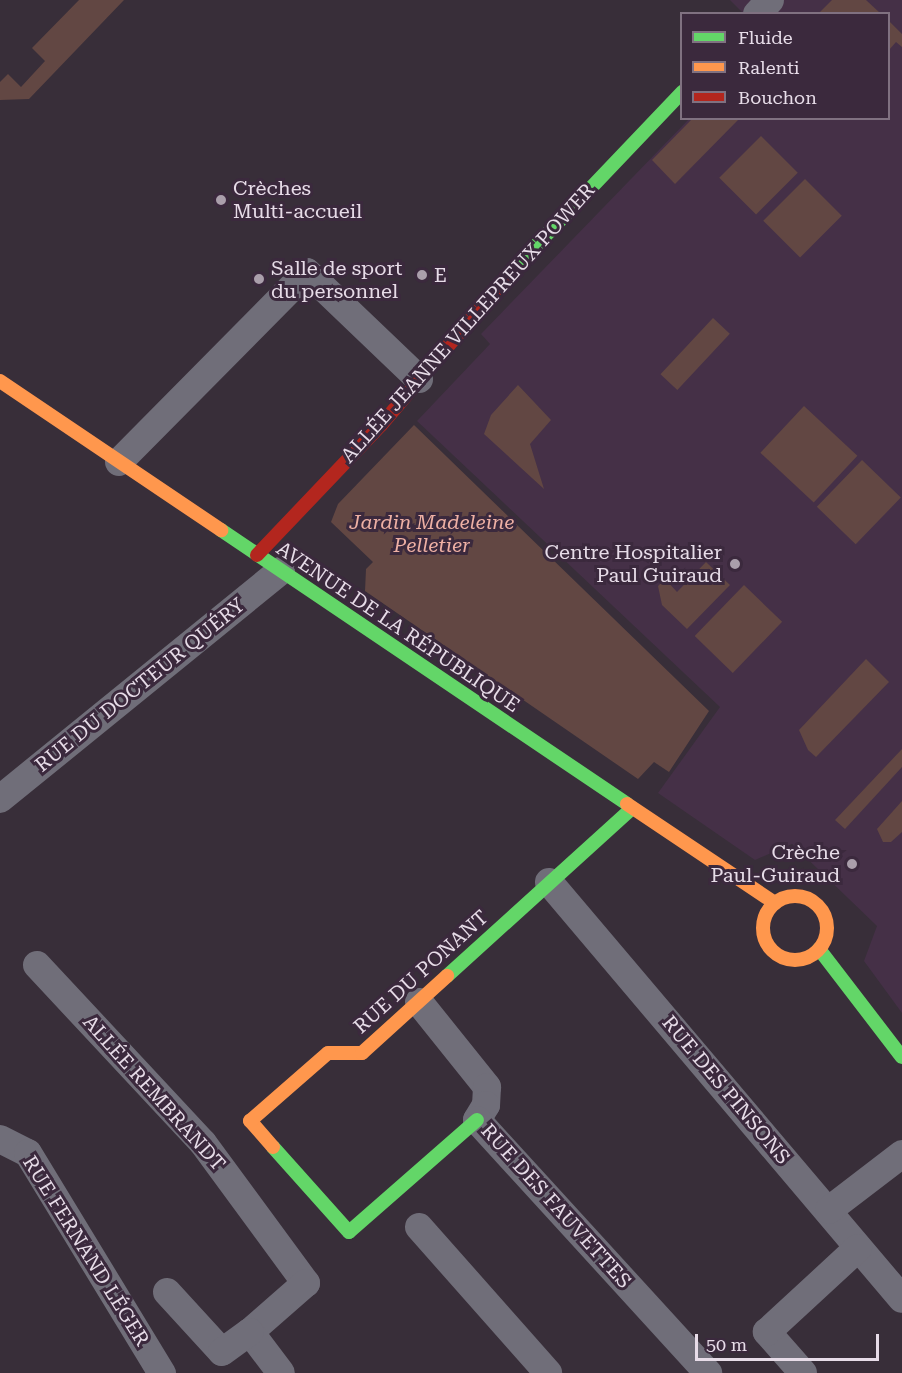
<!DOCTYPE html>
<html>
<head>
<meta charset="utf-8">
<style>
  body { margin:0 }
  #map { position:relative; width:902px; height:1373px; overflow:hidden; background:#382e39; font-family:"Roboto Serif",serif }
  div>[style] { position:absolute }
  .built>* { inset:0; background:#453047 }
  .green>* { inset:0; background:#624743; transform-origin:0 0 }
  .street>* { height:28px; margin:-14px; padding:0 14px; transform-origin:14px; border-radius:14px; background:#706e79 }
  .fast>* { height:14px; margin:-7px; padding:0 7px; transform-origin:7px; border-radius:7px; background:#63d668 }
  .slow>* { height:14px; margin:-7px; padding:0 7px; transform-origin:7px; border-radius:7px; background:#ff974d }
  .slow>.ring { margin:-7px; padding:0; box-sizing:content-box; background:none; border:14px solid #ff974d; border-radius:50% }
  .jam>* { height:14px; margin:-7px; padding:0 7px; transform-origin:7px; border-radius:7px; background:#b3261e }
  .dots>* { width:16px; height:16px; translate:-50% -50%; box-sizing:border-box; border:3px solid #3b293d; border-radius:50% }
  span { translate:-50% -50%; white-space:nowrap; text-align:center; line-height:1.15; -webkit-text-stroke:6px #3b293d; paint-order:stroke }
  .poi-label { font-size:20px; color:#e7dce8 }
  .left { translate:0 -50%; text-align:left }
  .right { translate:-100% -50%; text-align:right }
  .street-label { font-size:20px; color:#e7dce8 }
  .park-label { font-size:20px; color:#eeb0a4; font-style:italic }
  .legend { position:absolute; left:680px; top:12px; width:210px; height:108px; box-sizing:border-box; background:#3b293d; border:2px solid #807181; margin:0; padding:8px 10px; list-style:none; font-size:18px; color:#e7dce8 }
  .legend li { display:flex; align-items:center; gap:12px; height:30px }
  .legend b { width:30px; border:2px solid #807181 }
  .scale { position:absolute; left:695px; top:1334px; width:184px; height:27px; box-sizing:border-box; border:3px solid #e7dce8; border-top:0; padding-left:8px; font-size:18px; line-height:21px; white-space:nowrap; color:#e7dce8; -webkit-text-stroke:4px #3b293d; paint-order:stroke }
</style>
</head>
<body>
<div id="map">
  <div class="built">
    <div style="clip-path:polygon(730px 0,902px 0,902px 1013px,864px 961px,877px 926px,792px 844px,755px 860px,658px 793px,720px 707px,417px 421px,490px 344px,481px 334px,689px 119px,888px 118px,888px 14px,743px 13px)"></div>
  </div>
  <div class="green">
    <div style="clip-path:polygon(79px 0,124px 0,29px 99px,0 100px,0 82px,8px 74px,21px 87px,45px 61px,32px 48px)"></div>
    <div style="clip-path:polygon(832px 0,866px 0,880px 13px,819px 13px)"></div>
    <div style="clip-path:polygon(889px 21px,902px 34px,902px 47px,896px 42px,889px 50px)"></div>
    <div style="clip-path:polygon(692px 119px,739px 119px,675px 184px,652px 160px)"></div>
    <div style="left:761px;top:136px;width:52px;height:59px;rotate:45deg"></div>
    <div style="left:805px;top:179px;width:52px;height:59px;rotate:45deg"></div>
    <div style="left:713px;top:318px;width:23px;height:77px;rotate:43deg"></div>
    <div style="clip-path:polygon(518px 385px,551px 420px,530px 444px,544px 489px,484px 434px,491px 415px)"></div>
    <div style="left:804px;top:406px;width:73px;height:64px;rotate:43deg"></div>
    <div style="clip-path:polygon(414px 425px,709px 711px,669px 772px,654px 762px,638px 779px,365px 591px,366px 569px,373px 562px,331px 522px,338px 504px)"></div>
    <div style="left:862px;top:460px;width:54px;height:65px;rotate:44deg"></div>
    <div style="clip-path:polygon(706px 562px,730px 585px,687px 629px,662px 605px,658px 586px,665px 579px,677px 592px)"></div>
    <div style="left:744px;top:585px;width:53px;height:71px;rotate:44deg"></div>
    <div style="clip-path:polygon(866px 659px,889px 682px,816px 757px,808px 750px,799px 730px)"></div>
    <div style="clip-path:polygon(902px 749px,902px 767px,845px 829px,835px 820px)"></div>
    <div style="clip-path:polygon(902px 801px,902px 832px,891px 842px,883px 842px,877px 829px)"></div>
  </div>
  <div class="street">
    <div style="left:757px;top:14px;width:19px;rotate:-47deg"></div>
    <div style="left:119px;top:462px;width:267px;rotate:-45.3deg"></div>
    <div style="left:307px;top:272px;width:155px;rotate:43.7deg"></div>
    <div style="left:0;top:799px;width:362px;rotate:-39.1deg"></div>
    <div style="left:549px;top:882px;width:546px;rotate:49.75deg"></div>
    <div style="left:37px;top:965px;width:243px;rotate:47deg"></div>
    <div style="left:203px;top:1143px;width:174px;rotate:53.7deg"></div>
    <div style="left:306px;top:1283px;width:74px;rotate:138.8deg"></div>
    <div style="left:250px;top:1332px;width:51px;rotate:52.9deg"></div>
    <div style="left:419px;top:1002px;width:109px;rotate:51.3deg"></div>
    <div style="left:487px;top:1087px;width:18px;rotate:93deg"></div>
    <div style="left:486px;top:1105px;width:17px;rotate:121deg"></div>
    <div style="left:477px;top:1120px;width:343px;rotate:47.6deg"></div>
    <div style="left:0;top:1139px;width:31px;rotate:27deg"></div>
    <div style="left:28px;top:1153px;width:258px;rotate:58.7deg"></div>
    <div style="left:829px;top:1210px;width:92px;rotate:-37.5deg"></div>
    <div style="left:419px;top:1227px;width:195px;rotate:48.5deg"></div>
    <div style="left:167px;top:1292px;width:81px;rotate:47.5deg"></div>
    <div style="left:222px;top:1352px;width:34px;rotate:-36deg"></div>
    <div style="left:803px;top:1373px;width:55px;rotate:-131.3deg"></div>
    <div style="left:767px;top:1332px;width:124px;rotate:-42.7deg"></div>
  </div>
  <div class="fast">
    <div style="left:508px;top:275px;width:253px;rotate:-46.4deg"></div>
    <div style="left:221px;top:530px;width:490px;rotate:34deg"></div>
    <div style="left:819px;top:949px;width:136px;rotate:52.5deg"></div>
    <div style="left:447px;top:976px;width:250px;rotate:-42.2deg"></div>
    <div style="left:273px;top:1147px;width:114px;rotate:48.2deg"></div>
    <div style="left:349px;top:1232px;width:170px;rotate:-41.2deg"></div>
  </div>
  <div class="slow">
    <div style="left:0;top:381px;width:267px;rotate:34deg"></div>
    <div style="left:627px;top:804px;width:178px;rotate:33.8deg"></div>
    <div class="ring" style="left:763px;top:896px;width:50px;height:50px"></div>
    <div style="left:273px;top:1147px;width:35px;rotate:-131deg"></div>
    <div style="left:250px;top:1121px;width:103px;rotate:-41.1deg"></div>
    <div style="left:328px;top:1053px;width:34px"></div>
    <div style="left:362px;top:1053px;width:115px;rotate:-42.2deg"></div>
  </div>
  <div class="jam">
    <div style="left:257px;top:555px;width:180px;rotate:-46.4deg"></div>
    <div style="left:381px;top:425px;width:197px;rotate:-49.7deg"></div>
  </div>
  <div class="dots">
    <div style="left:221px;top:200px;background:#aa9fab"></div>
    <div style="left:422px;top:275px;background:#aa9fab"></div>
    <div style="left:259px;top:279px;background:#aa9fab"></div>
    <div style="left:735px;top:564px;background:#aa9fab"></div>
    <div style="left:852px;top:864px;background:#aa9fab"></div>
  </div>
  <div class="poi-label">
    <span class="left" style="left:233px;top:200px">Crèches<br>Multi-accueil</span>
    <span class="left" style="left:271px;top:280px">Salle de sport<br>du personnel</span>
    <span class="left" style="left:434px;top:275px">E</span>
    <span class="right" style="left:722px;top:564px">Centre Hospitalier<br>Paul Guiraud</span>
    <span class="right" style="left:840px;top:864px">Crèche<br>Paul-Guiraud</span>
  </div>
  <div class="street-label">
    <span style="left:468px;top:323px;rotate:-48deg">ALLÉE JEANNE VILLEPREUX POWER</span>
    <span style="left:398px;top:627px;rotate:34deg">AVENUE DE LA RÉPUBLIQUE</span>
    <span style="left:140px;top:685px;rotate:-39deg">RUE DU DOCTEUR QUÉRY</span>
    <span style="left:421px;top:972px;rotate:-42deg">RUE DU PONANT</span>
    <span style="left:726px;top:1090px;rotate:50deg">RUE DES PINSONS</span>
    <span style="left:154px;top:1093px;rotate:48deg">ALLÉE REMBRANDT</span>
    <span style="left:556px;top:1206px;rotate:48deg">RUE DES FAUVETTES</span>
    <span style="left:86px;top:1251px;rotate:58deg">RUE FERNAND LÉGER</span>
  </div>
  <div class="park-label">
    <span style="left:432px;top:534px">Jardin Madeleine<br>Pelletier</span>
  </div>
  <ul class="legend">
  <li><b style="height:8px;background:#63d668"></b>Fluide</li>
  <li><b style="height:8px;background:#ff974d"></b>Ralenti</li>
  <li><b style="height:8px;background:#b3261e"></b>Bouchon</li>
  </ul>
  <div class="scale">50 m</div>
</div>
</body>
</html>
